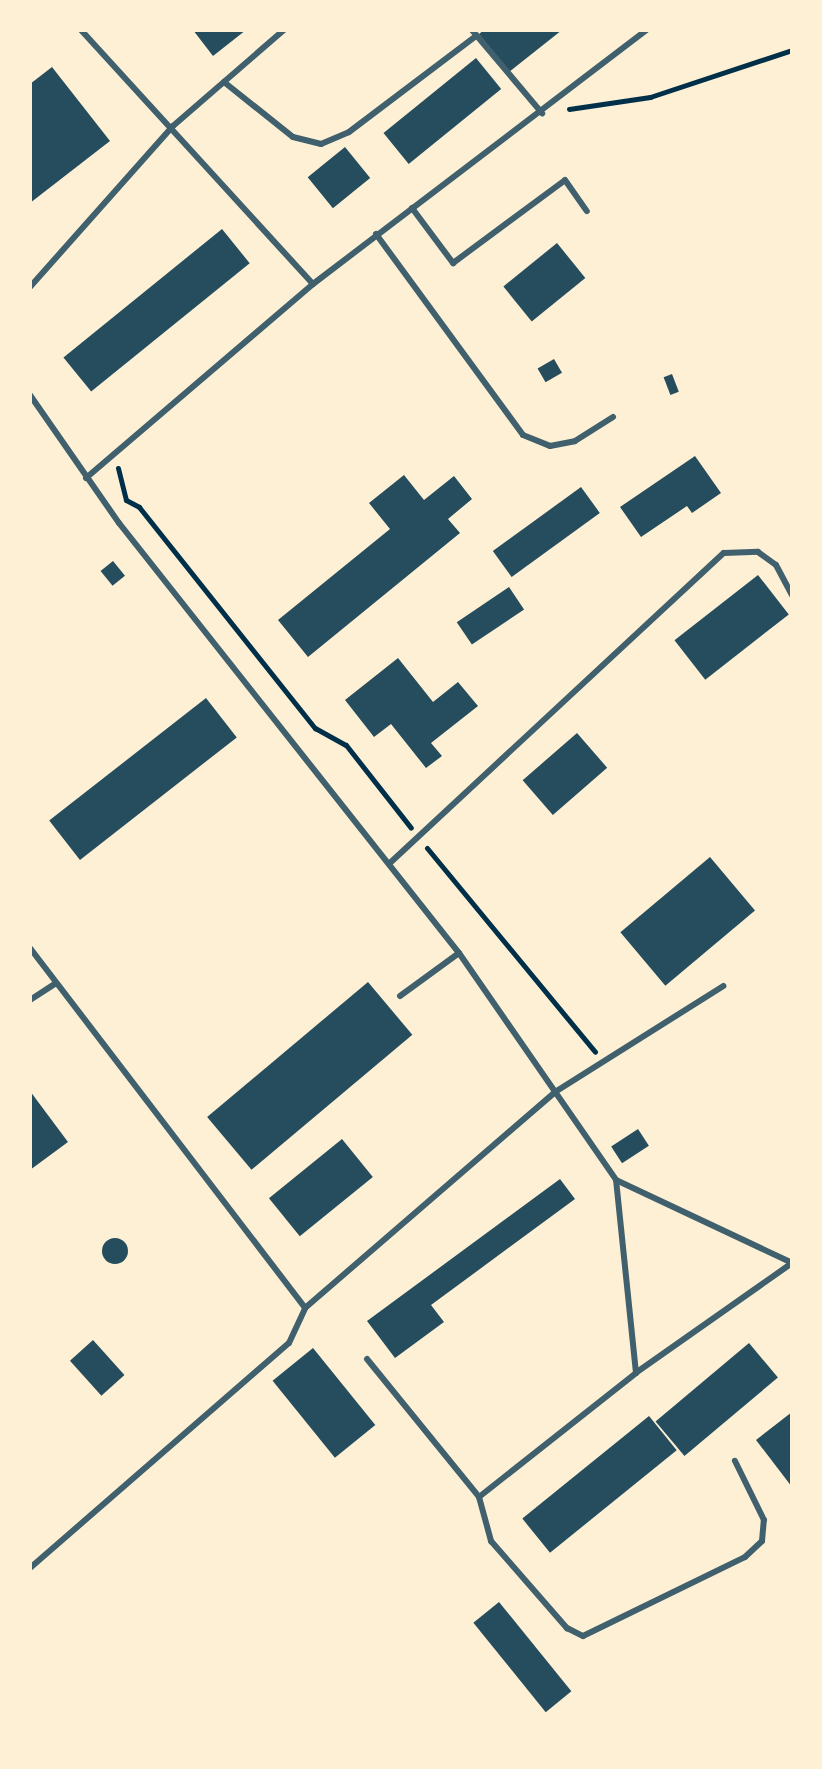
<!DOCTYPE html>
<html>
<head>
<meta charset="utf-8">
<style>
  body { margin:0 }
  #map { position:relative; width:822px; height:1769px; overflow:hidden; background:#fdf0d5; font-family:"Golos Text",sans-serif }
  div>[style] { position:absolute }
  .building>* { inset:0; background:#264d5e; transform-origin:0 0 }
  .round { border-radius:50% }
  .path>* { height:5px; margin:-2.5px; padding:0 2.5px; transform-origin:2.5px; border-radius:2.5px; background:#003049 }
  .service>* { height:6px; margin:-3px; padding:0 3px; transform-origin:3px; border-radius:3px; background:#3f606c }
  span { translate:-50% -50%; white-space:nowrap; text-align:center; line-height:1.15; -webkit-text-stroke:8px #fdf0d5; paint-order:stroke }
  .frame { position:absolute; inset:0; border:32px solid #fdf0d5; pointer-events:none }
</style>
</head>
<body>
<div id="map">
  <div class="building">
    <div style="clip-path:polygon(193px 30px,246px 30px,213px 56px)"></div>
    <div style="clip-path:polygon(484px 30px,562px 30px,509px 72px,479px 34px)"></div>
    <div style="left:476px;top:58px;width:40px;height:119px;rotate:51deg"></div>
    <div style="clip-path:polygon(52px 67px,110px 141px,30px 203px,30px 84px)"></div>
    <div style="left:345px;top:147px;width:40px;height:48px;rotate:51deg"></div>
    <div style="left:222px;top:229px;width:44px;height:204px;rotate:51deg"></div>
    <div style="left:557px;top:243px;width:45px;height:69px;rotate:51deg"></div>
    <div style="left:554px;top:359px;width:16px;height:19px;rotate:60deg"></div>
    <div style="left:672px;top:374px;width:19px;height:9px;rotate:69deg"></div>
    <div style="clip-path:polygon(695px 456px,721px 493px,692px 513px,687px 506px,641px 537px,620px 507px)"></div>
    <div style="clip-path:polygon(404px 475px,424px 500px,454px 476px,472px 499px,448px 519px,460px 533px,308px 657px,278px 620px,390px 529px,369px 503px)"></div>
    <div style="left:581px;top:487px;width:32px;height:109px;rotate:54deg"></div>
    <div style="left:113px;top:561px;width:19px;height:16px;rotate:51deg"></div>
    <div style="left:758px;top:575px;width:50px;height:106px;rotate:52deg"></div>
    <div style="left:509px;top:587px;width:27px;height:63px;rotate:56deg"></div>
    <div style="clip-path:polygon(398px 658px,433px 702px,458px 682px,478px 706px,431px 743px,442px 756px,426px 768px,391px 724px,374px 737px,345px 700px)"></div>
    <div style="left:206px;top:698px;width:50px;height:199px;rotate:52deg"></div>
    <div style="left:577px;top:733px;width:46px;height:72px;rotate:49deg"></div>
    <div style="left:710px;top:857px;width:70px;height:117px;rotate:50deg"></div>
    <div style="left:368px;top:982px;width:69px;height:210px;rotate:50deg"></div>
    <div style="clip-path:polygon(30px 1091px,68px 1142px,30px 1170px)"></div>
    <div style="left:638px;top:1129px;width:20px;height:32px;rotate:57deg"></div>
    <div style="left:342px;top:1139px;width:49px;height:94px;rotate:51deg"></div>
    <div style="clip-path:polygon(560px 1179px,575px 1199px,431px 1305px,444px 1322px,395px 1358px,367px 1321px)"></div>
    <div class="round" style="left:102px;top:1238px;width:26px;height:26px"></div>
    <div style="left:93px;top:1340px;width:47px;height:31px;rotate:48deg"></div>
    <div style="left:749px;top:1343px;width:45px;height:122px;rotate:50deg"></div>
    <div style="left:313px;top:1348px;width:99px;height:52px;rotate:51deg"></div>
    <div style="clip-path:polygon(792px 1412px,792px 1487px,756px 1440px)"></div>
    <div style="left:649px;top:1416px;width:44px;height:163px;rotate:51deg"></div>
    <div style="left:499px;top:1602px;width:115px;height:33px;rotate:51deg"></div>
  </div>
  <div class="path">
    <div style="left:569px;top:109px;width:82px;rotate:-8.4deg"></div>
    <div style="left:650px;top:97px;width:150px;rotate:-18.3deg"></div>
    <div style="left:118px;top:468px;width:33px;rotate:76deg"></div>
    <div style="left:126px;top:500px;width:15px;rotate:28deg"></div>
    <div style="left:139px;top:507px;width:283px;rotate:51.5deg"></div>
    <div style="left:315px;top:728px;width:35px;rotate:29deg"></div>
    <div style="left:346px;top:745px;width:105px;rotate:51.9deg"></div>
    <div style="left:427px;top:848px;width:264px;rotate:50.5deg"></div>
  </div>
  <div class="service">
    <div style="left:81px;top:30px;width:344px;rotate:47.6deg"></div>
    <div style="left:472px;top:30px;width:109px;rotate:49.9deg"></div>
    <div style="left:224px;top:82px;width:88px;rotate:38.6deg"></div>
    <div style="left:293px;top:137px;width:29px;rotate:14deg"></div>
    <div style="left:321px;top:144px;width:30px;rotate:-23deg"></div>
    <div style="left:349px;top:132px;width:159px;rotate:-37.1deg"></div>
    <div style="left:412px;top:208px;width:69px;rotate:53.3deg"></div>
    <div style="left:453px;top:263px;width:139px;rotate:-36.5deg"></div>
    <div style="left:565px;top:180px;width:38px;rotate:55deg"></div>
    <div style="left:376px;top:234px;width:249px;rotate:53.8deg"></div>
    <div style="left:523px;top:435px;width:29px;rotate:22deg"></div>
    <div style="left:550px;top:446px;width:25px;rotate:-11deg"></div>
    <div style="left:575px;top:441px;width:45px;rotate:-32.3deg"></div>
    <div style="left:30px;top:287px;width:215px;rotate:-48.4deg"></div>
    <div style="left:173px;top:126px;width:147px;rotate:-40.9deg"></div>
    <div style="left:30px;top:395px;width:156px;rotate:55.2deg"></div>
    <div style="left:119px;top:523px;width:548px;rotate:51.67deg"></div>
    <div style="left:459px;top:953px;width:276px;rotate:55.3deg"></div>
    <div style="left:616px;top:1180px;width:195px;rotate:25.2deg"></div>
    <div style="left:86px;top:478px;width:299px;rotate:-40.5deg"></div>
    <div style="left:313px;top:284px;width:419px;rotate:-37.3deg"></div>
    <div style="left:391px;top:862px;width:454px;rotate:-42.9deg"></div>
    <div style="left:724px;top:553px;width:34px;rotate:-2deg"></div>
    <div style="left:758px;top:552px;width:22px;rotate:36deg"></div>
    <div style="left:776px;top:565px;width:34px;rotate:62deg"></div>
    <div style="left:30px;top:948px;width:453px;rotate:52.6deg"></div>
    <div style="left:400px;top:996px;width:73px;rotate:-36.1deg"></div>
    <div style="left:30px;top:1000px;width:31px;rotate:-33deg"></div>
    <div style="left:367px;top:1359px;width:178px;rotate:50.9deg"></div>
    <div style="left:479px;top:1497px;width:46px;rotate:74.7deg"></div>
    <div style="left:491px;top:1541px;width:116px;rotate:48.9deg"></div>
    <div style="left:567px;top:1628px;width:18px;rotate:27deg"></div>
    <div style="left:583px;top:1636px;width:180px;rotate:-26deg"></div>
    <div style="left:745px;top:1557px;width:23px;rotate:-43deg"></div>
    <div style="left:762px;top:1541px;width:21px;rotate:-85deg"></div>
    <div style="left:764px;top:1520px;width:66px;rotate:-116.2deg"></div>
    <div style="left:637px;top:1372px;width:189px;rotate:-35.1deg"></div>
    <div style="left:479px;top:1497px;width:200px;rotate:-38.3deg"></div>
    <div style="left:636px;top:1373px;width:194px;rotate:-95.9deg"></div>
    <div style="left:30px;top:1568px;width:343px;rotate:-41deg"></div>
    <div style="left:289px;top:1343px;width:38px;rotate:-65deg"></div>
    <div style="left:305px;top:1308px;width:330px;rotate:-40.8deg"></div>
    <div style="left:555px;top:1092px;width:199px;rotate:-32.2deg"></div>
  </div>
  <div class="frame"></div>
</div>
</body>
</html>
